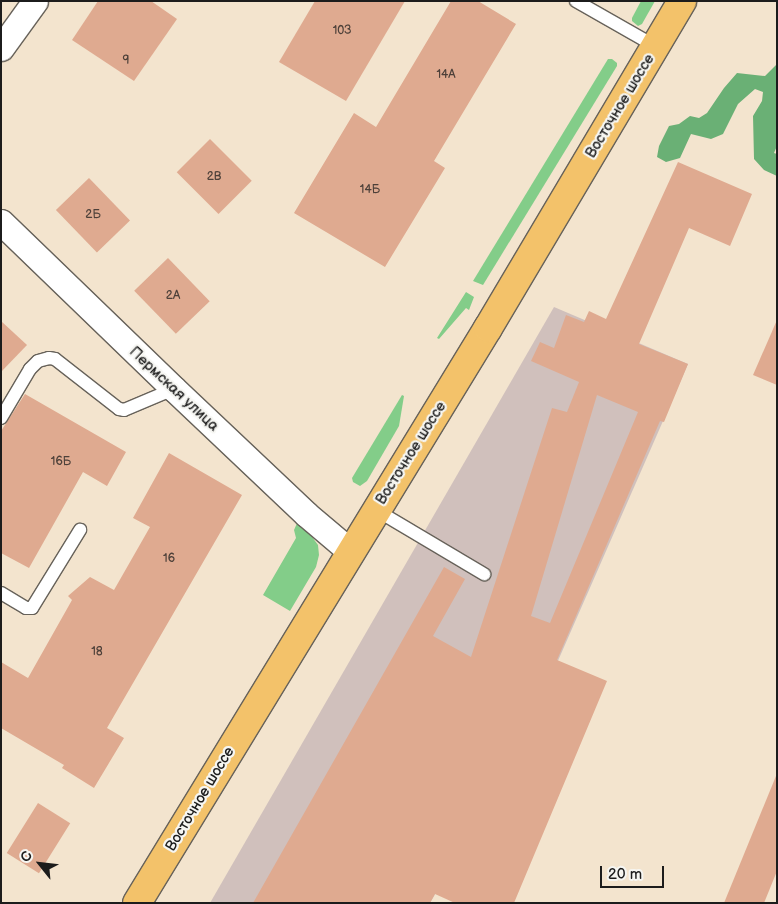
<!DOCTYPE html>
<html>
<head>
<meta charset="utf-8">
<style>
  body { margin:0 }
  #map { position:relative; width:778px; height:904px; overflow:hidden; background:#f3e4ce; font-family:"Balsamiq Sans",sans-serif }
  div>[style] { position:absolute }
  .industrial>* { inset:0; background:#d0c0bc }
  .green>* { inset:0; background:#83cd89 }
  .forest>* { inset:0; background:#6ab075 }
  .building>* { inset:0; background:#dfaa90; transform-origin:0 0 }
  .roads { filter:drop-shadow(1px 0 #67625a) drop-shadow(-1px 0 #67625a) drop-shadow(0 1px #67625a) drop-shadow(0 -1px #67625a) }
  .service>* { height:12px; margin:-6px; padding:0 6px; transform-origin:6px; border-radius:6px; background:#fff }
  .minor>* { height:25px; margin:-12.5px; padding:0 12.5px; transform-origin:12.5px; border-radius:12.5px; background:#fff }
  .primary>* { height:28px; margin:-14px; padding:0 14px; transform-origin:14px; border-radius:14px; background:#f3c26a }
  span { translate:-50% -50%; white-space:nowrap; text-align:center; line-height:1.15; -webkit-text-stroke:4.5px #f6f6f2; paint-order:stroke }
  .number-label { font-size:12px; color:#4d4039 }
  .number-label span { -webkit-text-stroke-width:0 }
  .street-label { font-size:15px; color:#1c1c1c }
  .frame { position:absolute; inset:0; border:2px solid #1c1c1c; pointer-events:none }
  .north { position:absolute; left:15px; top:839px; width:50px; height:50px; -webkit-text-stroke:4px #f6f6f2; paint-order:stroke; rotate:299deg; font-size:14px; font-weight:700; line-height:20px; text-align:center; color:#1c1c1c }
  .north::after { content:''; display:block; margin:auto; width:18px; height:22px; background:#1c1c1c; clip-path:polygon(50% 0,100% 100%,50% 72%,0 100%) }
  .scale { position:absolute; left:600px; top:866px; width:64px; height:22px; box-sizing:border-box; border:2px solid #1c1c1c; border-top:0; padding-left:6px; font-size:15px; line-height:18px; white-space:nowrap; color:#1c1c1c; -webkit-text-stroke:4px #f6f6f2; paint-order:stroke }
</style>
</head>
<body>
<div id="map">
  <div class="industrial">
    <div style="clip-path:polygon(554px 307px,688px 364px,525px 736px,430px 903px,210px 903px)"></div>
  </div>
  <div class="green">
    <div style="clip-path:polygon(641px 1px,655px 1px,642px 24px,638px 26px,632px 21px,632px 18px)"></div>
    <div style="clip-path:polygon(608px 59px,612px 59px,617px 63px,617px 66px,483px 285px,473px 281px)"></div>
    <div style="clip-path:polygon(466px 292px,474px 297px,469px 310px,466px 308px,439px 339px,437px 338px)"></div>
    <div style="clip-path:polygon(402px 395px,404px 396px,399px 426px,367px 481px,360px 486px,353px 482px,352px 478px)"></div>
    <div style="clip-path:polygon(298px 521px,301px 522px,318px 545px,319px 555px,316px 567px,290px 611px,263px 595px,296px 538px,294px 530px)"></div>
  </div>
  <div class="forest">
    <div style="clip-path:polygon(777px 64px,777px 146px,774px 153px,777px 154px,777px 176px,764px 170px,754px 159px,753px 116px,762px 101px,763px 92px,755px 89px,738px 104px,723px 134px,711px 139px,691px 134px,680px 158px,666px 162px,657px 157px,659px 146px,669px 126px,679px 124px,690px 116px,699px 118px,707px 113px,724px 88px,737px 73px,765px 76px)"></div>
  </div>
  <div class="building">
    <div style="clip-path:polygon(98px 1px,151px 1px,177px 19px,134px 81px,72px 40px)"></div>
    <div style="clip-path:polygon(315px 1px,405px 1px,346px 101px,279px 62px)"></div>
    <div style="clip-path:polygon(451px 1px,478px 1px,516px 24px,434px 161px,445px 168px,385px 267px,294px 213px,354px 113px,376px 127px)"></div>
    <div style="left:210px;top:139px;width:59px;height:47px;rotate:45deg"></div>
    <div style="clip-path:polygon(evenodd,678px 162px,752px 194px,730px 246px,689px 228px,639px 344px,688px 364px,664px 422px,660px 421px,557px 660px,607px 681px,514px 903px,455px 903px,435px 894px,430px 903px,253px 903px,444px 567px,465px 579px,433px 636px,471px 657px,552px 408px,567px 412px,579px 382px,531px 361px,540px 342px,554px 348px,566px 315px,584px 322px,589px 311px,606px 319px,678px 162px,597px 395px,638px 412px,550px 623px,531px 616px,597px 395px)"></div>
    <div style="left:89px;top:178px;width:59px;height:46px;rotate:46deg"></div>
    <div style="left:168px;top:258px;width:60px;height:47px;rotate:46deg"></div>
    <div style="clip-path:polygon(777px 320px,777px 385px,753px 375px)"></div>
    <div style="clip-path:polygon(1px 321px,27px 345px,1px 372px)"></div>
    <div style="clip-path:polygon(25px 394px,126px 452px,107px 486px,83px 472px,29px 568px,1px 553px,1px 431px)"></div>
    <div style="clip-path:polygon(169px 453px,242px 495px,107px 728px,124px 738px,94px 788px,62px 768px,64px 765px,1px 728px,1px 662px,28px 678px,72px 600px,68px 596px,90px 577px,114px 590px,150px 527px,133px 518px)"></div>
    <div style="clip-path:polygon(776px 776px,777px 871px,764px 903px,724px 903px)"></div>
    <div style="left:38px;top:803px;width:38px;height:59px;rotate:32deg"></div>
  </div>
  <div class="roads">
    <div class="service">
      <div style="left:576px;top:1px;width:91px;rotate:29.7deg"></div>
      <div style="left:1px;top:418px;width:57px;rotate:-59.4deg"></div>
      <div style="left:30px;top:369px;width:11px;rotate:-45deg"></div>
      <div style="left:38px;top:361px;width:11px;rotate:-15deg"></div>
      <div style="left:49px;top:358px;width:6px;rotate:9deg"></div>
      <div style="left:55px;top:359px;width:81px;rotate:38deg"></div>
      <div style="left:119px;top:409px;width:5px;rotate:11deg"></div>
      <div style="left:124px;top:410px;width:54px;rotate:-22.8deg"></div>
      <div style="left:376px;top:510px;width:126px;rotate:30.7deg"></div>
      <div style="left:1px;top:593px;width:29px;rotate:31deg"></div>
      <div style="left:26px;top:608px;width:6px"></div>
      <div style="left:32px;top:608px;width:92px;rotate:-58.4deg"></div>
    </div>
    <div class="minor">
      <div style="left:1px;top:48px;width:58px;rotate:-54.1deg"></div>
      <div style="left:1px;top:222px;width:240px;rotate:44deg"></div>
      <div style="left:174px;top:389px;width:182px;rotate:43.4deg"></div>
      <div style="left:306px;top:514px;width:59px;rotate:40.2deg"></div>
    </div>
    <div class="primary">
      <div style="left:137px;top:903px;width:674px;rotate:-58.6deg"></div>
      <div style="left:488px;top:328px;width:380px;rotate:-59.3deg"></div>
    </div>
  </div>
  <div class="number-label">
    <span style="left:342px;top:31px">10З</span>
    <span style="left:126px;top:61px">9</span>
    <span style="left:446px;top:75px">14А</span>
    <span style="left:214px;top:177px">2В</span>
    <span style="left:370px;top:190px">14Б</span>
    <span style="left:93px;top:215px">2Б</span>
    <span style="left:173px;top:296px">2А</span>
    <span style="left:61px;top:462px">16Б</span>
    <span style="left:169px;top:559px">16</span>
    <span style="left:97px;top:652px">18</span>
  </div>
  <div class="street-label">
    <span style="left:620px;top:106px;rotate:-59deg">Восточное шоссе</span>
    <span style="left:174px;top:389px;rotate:43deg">Пермская улица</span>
    <span style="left:411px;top:453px;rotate:-58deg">Восточное шоссе</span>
    <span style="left:200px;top:799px;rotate:-59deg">Восточное шоссе</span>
  </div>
  <div class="frame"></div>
  <div class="north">С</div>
  <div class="scale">20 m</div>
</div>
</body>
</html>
